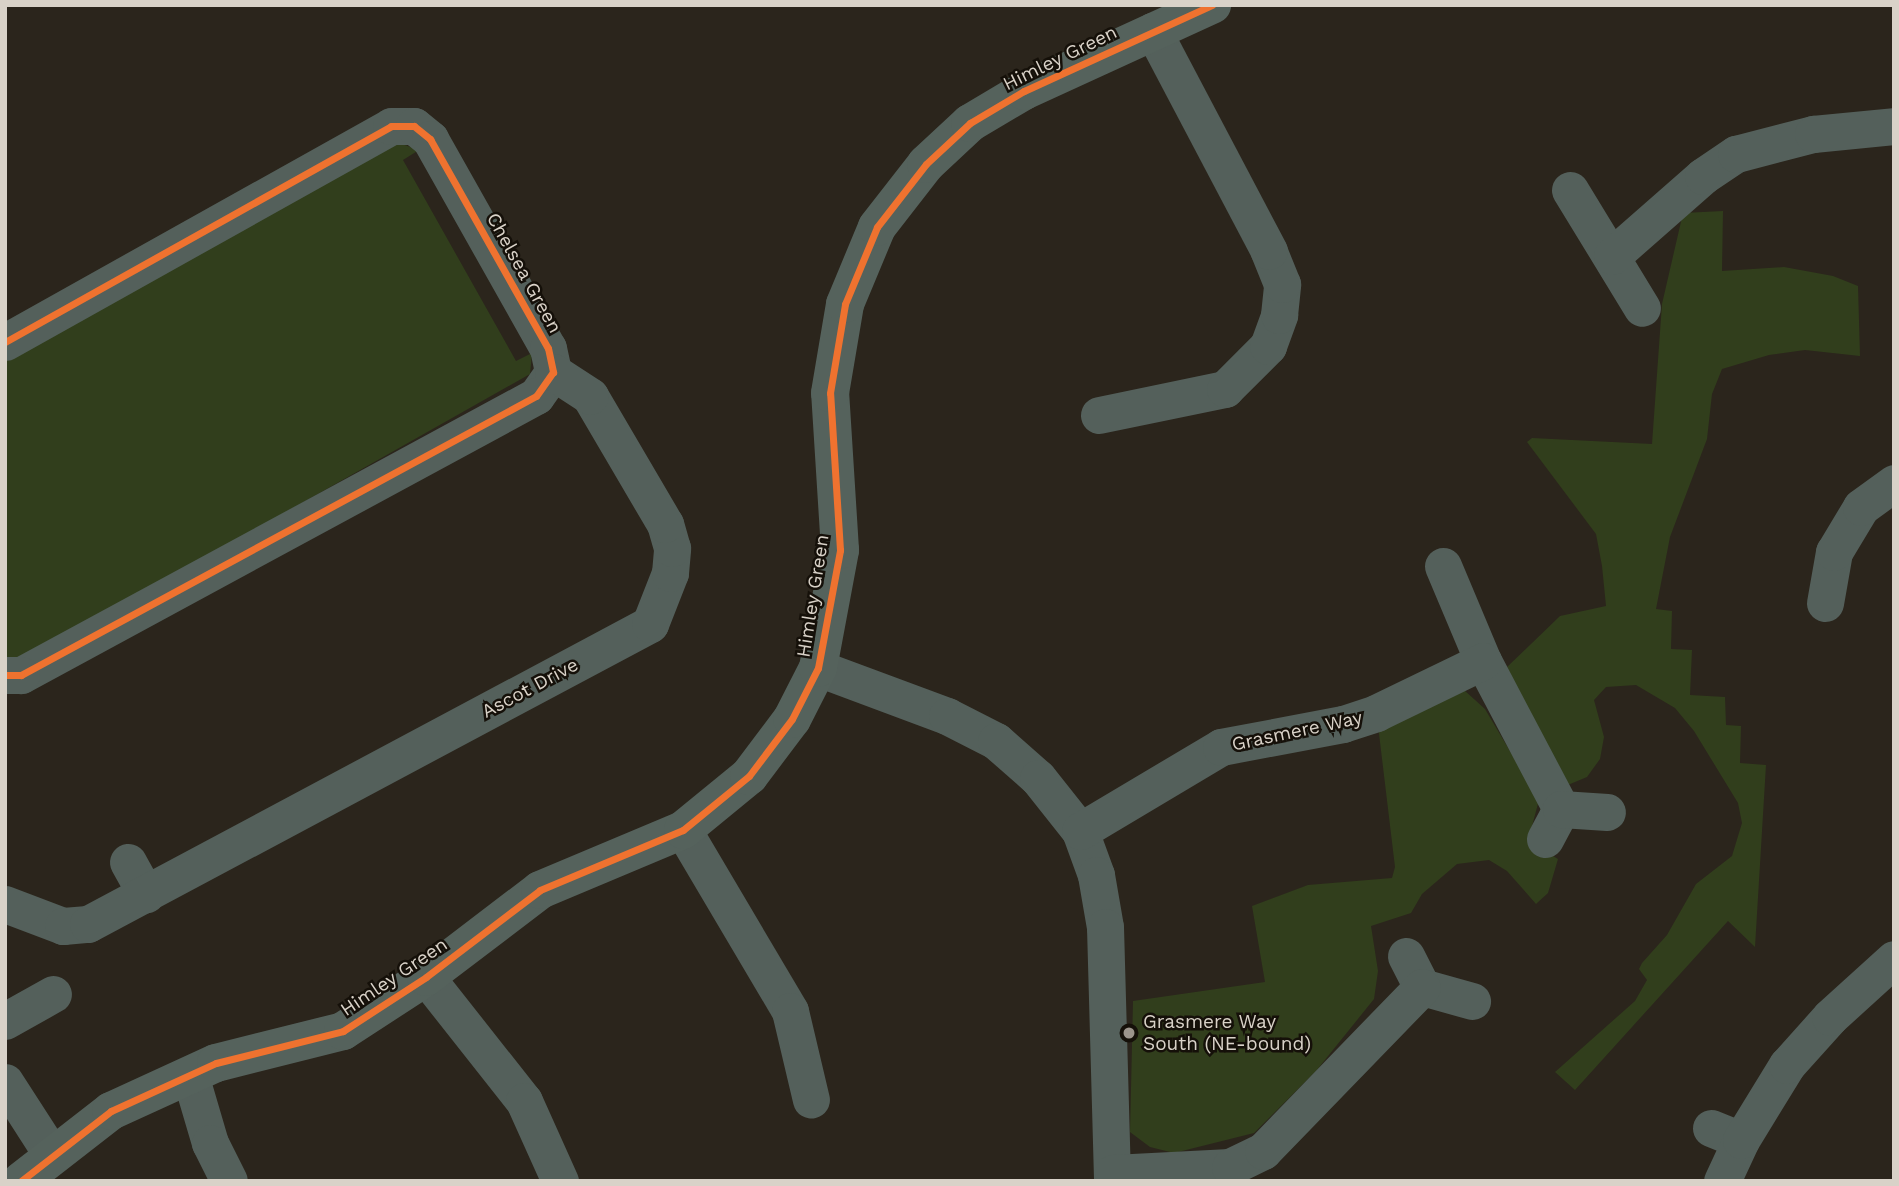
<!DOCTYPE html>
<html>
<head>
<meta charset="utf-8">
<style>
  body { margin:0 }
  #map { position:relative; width:1899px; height:1186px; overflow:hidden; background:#2b251c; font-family:"Work Sans",sans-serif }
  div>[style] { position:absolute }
  .green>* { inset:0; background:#313e1c }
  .street>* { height:37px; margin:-18.5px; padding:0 18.5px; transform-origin:18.5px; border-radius:18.5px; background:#54605b }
  .secondary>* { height:38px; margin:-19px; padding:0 19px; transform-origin:19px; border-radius:19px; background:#55625c }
  .cycleway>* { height:7px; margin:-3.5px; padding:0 3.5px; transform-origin:3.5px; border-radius:3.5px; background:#ef722f }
  .dots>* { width:19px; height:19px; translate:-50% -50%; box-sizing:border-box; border:4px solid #151009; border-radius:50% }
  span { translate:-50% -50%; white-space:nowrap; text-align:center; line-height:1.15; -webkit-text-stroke:5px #151009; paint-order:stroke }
  .street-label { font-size:19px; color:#d9d2c8 }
  .poi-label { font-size:19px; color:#d9d2c8 }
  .left { translate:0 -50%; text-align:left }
  .frame { position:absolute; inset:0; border:7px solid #d9d2c8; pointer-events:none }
</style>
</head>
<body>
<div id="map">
  <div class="green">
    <div style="clip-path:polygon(393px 141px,419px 150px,403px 160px,516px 361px,532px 353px,530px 374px,24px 660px,5px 659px,5px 357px)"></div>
    <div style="clip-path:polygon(1723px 211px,1722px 271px,1784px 267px,1833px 276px,1858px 286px,1860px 356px,1805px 350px,1769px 355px,1722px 369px,1712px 394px,1707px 439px,1670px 537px,1656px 609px,1672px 611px,1671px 649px,1692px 650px,1690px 695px,1725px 697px,1726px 725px,1741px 726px,1740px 763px,1766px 765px,1755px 947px,1728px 921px,1575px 1090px,1555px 1072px,1635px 1001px,1647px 980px,1639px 969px,1642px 963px,1667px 935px,1696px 884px,1732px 856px,1742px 823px,1738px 803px,1694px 731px,1675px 708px,1636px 685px,1606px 687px,1594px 700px,1604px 737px,1600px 759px,1587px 777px,1563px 787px,1507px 667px,1560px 616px,1606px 606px,1602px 566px,1596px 534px,1527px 442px,1532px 438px,1652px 444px,1662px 304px,1683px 213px)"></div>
    <div style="clip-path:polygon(1464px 690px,1485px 709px,1539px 800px,1528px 841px,1558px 859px,1548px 893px,1536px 904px,1507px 871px,1489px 860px,1457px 864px,1422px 894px,1411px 913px,1371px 926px,1378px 971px,1374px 999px,1316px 1071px,1254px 1133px,1174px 1153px,1150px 1147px,1130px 1132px,1133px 1001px,1265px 982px,1252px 906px,1308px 885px,1392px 878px,1395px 867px,1377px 717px)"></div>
  </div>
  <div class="street">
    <div style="left:1570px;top:190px;width:138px;rotate:58.6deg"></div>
    <div style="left:1612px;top:256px;width:121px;rotate:-41.3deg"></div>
    <div style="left:1703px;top:176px;width:40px;rotate:-34deg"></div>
    <div style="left:1736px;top:154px;width:80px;rotate:-14.6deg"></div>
    <div style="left:1813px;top:134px;width:81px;rotate:-5.6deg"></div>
    <div style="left:5px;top:342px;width:442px;rotate:-29.2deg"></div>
    <div style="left:391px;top:126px;width:23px"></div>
    <div style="left:414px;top:126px;width:21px;rotate:39deg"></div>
    <div style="left:430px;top:139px;width:240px;rotate:60.6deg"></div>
    <div style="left:548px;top:348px;width:25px;rotate:78deg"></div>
    <div style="left:553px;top:372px;width:29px;rotate:125deg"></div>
    <div style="left:536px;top:396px;width:586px;rotate:151.55deg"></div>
    <div style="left:21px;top:675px;width:16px;rotate:180deg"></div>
    <div style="left:1099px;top:415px;width:129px;rotate:-11.7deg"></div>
    <div style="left:1225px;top:389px;width:61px;rotate:-45deg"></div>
    <div style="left:1268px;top:346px;width:33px;rotate:-70deg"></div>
    <div style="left:1279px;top:315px;width:31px;rotate:-84deg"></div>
    <div style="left:1282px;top:284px;width:35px;rotate:-112deg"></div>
    <div style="left:1269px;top:251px;width:249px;rotate:-117.8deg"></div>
    <div style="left:1443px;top:566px;width:103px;rotate:67.2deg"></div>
    <div style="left:1483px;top:661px;width:167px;rotate:62.2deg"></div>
    <div style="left:1825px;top:603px;width:52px;rotate:-80deg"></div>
    <div style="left:1834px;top:552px;width:52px;rotate:-59deg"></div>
    <div style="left:1861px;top:507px;width:41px;rotate:-36deg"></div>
    <div style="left:818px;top:668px;width:138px;rotate:20.4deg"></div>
    <div style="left:947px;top:716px;width:55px;rotate:27deg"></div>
    <div style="left:996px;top:741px;width:56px;rotate:41.4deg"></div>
    <div style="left:1038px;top:778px;width:68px;rotate:51.6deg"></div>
    <div style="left:1080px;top:831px;width:47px;rotate:70deg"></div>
    <div style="left:1096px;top:875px;width:53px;rotate:80.2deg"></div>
    <div style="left:1105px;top:927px;width:254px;rotate:88.4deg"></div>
    <div style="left:683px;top:830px;width:210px;rotate:59.4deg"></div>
    <div style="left:790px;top:1011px;width:91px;rotate:76.7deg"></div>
    <div style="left:1080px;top:831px;width:164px;rotate:-30.8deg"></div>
    <div style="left:1221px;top:747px;width:124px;rotate:-10.7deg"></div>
    <div style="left:1343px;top:724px;width:35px;rotate:-18deg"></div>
    <div style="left:1376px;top:713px;width:119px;rotate:-25.9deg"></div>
    <div style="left:1545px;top:839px;width:34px;rotate:-62deg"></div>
    <div style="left:1561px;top:809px;width:46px;rotate:3.7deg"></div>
    <div style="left:128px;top:862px;width:37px;rotate:61deg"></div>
    <div style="left:5px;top:904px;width:62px;rotate:20.8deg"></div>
    <div style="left:63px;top:926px;width:25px;rotate:-5deg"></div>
    <div style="left:88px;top:924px;width:637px;rotate:-28.09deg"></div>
    <div style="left:650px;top:624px;width:55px;rotate:-68.6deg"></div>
    <div style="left:670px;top:573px;width:25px;rotate:-85deg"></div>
    <div style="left:672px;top:548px;width:25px;rotate:-106deg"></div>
    <div style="left:665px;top:524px;width:148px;rotate:-120.4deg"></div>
    <div style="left:590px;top:396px;width:44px;rotate:-147deg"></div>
    <div style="left:1406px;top:956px;width:35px;rotate:63deg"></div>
    <div style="left:1422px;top:987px;width:52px;rotate:15.6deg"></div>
    <div style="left:426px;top:977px;width:158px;rotate:51.7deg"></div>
    <div style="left:524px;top:1101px;width:88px;rotate:65.8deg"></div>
    <div style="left:5px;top:1021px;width:55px;rotate:-29.4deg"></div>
    <div style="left:190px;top:1075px;width:71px;rotate:73.6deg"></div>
    <div style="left:210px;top:1143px;width:42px;rotate:63.4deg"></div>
    <div style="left:5px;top:1082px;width:87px;rotate:57.2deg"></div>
    <div style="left:1711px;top:1128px;width:32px;rotate:22deg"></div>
    <div style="left:1113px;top:1173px;width:117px;rotate:-2.9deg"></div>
    <div style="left:1230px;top:1167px;width:37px;rotate:-26deg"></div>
    <div style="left:1263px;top:1151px;width:228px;rotate:-45.9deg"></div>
    <div style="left:1722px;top:1181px;width:45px;rotate:-65.1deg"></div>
    <div style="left:1741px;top:1140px;width:88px;rotate:-58.5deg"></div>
    <div style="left:1787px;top:1065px;width:64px;rotate:-48.1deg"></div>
    <div style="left:1830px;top:1017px;width:86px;rotate:-42.2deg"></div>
  </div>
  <div class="secondary">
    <div style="left:21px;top:1181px;width:114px;rotate:-37.9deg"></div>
    <div style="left:111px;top:1111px;width:115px;rotate:-24.6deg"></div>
    <div style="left:216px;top:1063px;width:131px;rotate:-14.1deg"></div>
    <div style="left:343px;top:1031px;width:99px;rotate:-33deg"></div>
    <div style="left:426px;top:977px;width:143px;rotate:-37.3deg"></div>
    <div style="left:540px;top:890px;width:155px;rotate:-22.8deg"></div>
    <div style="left:683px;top:830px;width:85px;rotate:-39.3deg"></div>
    <div style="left:749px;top:776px;width:71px;rotate:-53deg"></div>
    <div style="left:792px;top:719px;width:57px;rotate:-63deg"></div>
    <div style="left:818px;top:668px;width:120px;rotate:-79.4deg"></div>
    <div style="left:840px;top:550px;width:157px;rotate:-93.6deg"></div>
    <div style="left:830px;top:393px;width:90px;rotate:-80.4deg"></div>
    <div style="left:845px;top:304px;width:83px;rotate:-67.4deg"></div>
    <div style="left:877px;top:227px;width:80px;rotate:-52.1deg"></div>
    <div style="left:926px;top:164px;width:60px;rotate:-43deg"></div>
    <div style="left:970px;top:123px;width:63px;rotate:-30.7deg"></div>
    <div style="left:1024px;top:91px;width:207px;rotate:-24.6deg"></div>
  </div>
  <div class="cycleway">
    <div style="left:5px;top:342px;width:442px;rotate:-29.2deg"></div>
    <div style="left:391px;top:126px;width:23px"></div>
    <div style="left:414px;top:126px;width:21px;rotate:39deg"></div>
    <div style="left:430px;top:139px;width:240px;rotate:60.6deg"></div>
    <div style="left:548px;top:348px;width:25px;rotate:78deg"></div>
    <div style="left:553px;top:372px;width:29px;rotate:125deg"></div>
    <div style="left:536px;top:396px;width:586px;rotate:151.55deg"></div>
    <div style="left:21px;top:675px;width:16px;rotate:180deg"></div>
    <div style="left:21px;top:1181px;width:114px;rotate:-37.9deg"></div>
    <div style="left:111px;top:1111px;width:115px;rotate:-24.6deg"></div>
    <div style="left:216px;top:1063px;width:131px;rotate:-14.1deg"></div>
    <div style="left:343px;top:1031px;width:99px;rotate:-33deg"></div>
    <div style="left:426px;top:977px;width:143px;rotate:-37.3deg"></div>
    <div style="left:540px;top:890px;width:155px;rotate:-22.8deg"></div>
    <div style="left:683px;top:830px;width:85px;rotate:-39.3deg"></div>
    <div style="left:749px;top:776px;width:71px;rotate:-53deg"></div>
    <div style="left:792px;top:719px;width:57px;rotate:-63deg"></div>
    <div style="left:818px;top:668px;width:120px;rotate:-79.4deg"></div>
    <div style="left:840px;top:550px;width:157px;rotate:-93.6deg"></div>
    <div style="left:830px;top:393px;width:90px;rotate:-80.4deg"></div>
    <div style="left:845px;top:304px;width:83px;rotate:-67.4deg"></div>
    <div style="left:877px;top:227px;width:80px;rotate:-52.1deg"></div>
    <div style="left:926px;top:164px;width:60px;rotate:-43deg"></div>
    <div style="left:970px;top:123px;width:63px;rotate:-30.7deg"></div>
    <div style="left:1024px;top:91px;width:207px;rotate:-24.6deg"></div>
  </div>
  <div class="dots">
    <div style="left:1129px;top:1033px;background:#9c958c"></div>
  </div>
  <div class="street-label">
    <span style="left:1060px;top:58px;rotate:-26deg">Himley Green</span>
    <span style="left:524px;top:273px;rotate:61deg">Chelsea Green</span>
    <span style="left:813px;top:596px;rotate:-81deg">Himley Green</span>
    <span style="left:530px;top:688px;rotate:-28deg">Ascot Drive</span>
    <span style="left:1297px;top:731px;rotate:-12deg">Grasmere Way</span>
    <span style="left:394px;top:977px;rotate:-34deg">Himley Green</span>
  </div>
  <div class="poi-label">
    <span class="left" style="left:1143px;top:1033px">Grasmere Way<br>South (NE-bound)</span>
  </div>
  <div class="frame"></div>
</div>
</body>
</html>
